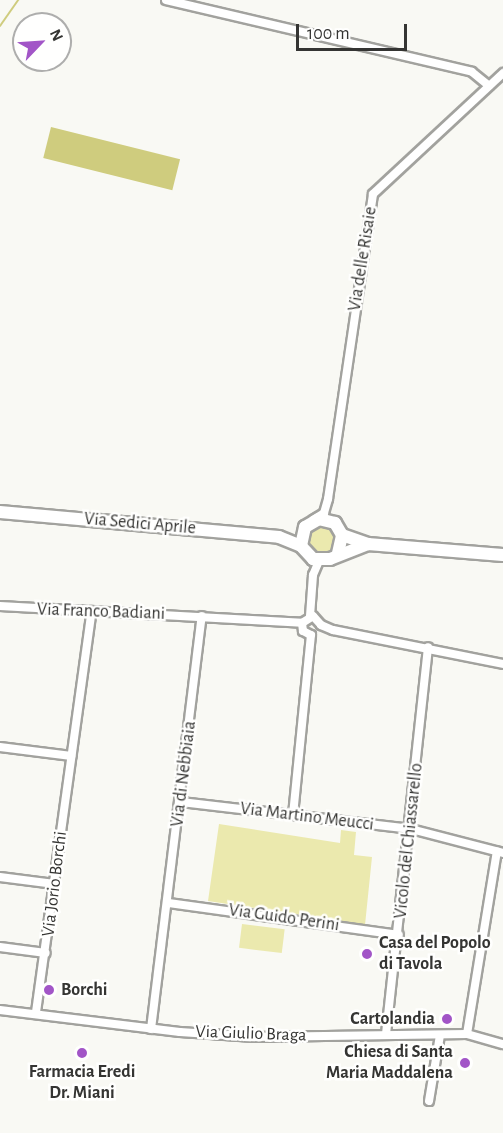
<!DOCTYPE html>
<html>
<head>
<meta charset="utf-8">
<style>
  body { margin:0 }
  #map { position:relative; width:503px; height:1133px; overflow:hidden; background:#f9f9f4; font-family:"Alegreya Sans",sans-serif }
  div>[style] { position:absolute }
  .green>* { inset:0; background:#ebe9ae; transform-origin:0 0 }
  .round { border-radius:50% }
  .water>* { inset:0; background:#cfcc7e; transform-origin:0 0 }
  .stream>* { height:2px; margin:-1px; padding:0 1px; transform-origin:1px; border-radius:1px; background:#cfcc7e }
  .roads { filter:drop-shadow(2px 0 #a2a29e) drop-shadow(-2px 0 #a2a29e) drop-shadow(0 2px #a2a29e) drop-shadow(0 -2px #a2a29e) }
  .minor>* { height:8px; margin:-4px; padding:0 4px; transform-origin:4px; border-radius:4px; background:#fff }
  .secondary>* { height:12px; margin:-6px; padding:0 6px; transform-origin:6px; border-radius:6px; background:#fff }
  .dots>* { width:16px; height:16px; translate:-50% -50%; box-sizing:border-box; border:3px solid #fffffe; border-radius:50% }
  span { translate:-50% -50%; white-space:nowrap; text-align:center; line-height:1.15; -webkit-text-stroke:5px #fffffe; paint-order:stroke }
  .street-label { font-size:18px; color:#353533 }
  .poi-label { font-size:18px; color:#353533; font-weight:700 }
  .left { translate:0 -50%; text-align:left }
  .right { translate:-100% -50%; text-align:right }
  .north { position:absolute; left:12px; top:12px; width:60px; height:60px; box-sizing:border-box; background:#fffffe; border:2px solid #aeaead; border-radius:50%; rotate:65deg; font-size:16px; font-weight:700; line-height:24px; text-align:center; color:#353533 }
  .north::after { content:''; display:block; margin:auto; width:21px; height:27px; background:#a255c7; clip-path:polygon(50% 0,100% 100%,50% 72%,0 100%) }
  .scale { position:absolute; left:296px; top:24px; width:111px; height:27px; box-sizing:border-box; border:3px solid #353533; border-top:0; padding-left:8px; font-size:18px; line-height:21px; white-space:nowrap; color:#353533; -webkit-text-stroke:4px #fffffe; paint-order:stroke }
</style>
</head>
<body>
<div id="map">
  <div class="green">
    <div class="round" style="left:307px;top:525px;width:30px;height:30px"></div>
    <div style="clip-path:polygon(219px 824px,340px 843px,341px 830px,356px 832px,354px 855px,372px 857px,365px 925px,208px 901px)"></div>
    <div style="left:242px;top:924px;width:43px;height:24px;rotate:7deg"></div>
  </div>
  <div class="water">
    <div style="left:51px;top:127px;width:133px;height:32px;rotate:14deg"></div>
  </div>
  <div class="stream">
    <div style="left:0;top:26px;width:32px;rotate:-55deg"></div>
  </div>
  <div class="roads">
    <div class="minor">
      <div style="left:166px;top:0;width:314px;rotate:13.2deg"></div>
      <div style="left:472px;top:72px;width:22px;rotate:39deg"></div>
      <div style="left:313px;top:520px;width:13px;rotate:-32deg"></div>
      <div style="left:324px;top:513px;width:15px;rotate:-74deg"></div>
      <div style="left:328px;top:499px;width:308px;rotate:-81.6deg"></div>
      <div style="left:373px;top:194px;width:178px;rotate:-42.9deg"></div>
      <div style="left:0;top:606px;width:302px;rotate:3.2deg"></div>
      <div style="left:310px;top:616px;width:41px;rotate:-85.8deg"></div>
      <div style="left:313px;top:575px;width:15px;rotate:-67deg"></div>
      <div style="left:302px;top:623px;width:13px;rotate:-32deg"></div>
      <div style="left:313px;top:616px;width:12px;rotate:48deg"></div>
      <div style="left:321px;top:625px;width:13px;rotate:23deg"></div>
      <div style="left:333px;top:630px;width:173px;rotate:11.3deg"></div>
      <div style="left:302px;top:623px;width:8px;rotate:83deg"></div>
      <div style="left:303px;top:631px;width:9px;rotate:27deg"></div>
      <div style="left:0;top:747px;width:72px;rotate:7.2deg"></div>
      <div style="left:181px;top:802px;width:232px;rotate:6.7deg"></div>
      <div style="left:411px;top:829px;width:95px;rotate:14.6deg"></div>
      <div style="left:293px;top:815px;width:181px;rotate:-84.3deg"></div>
      <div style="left:0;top:877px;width:55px;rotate:7.3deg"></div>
      <div style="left:169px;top:903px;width:232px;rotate:7.9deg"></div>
      <div style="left:0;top:947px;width:46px;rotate:7.4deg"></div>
      <div style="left:0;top:1010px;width:181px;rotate:7deg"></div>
      <div style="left:180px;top:1032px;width:74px;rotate:3.9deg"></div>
      <div style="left:254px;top:1037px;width:213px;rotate:-0.8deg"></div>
      <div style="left:467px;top:1034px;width:37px;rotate:16deg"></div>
      <div style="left:36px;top:1012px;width:405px;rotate:-82.1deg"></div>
      <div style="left:151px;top:1029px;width:416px;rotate:-83deg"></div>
      <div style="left:386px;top:1034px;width:389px;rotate:-83.8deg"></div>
      <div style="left:467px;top:1034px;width:185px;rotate:-80.7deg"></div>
      <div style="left:429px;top:1101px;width:67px;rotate:-80.5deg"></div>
    </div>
    <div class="secondary">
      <div style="left:0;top:512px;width:280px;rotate:5.1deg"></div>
      <div style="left:279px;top:537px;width:24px;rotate:22deg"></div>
      <div style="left:342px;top:535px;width:28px;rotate:19deg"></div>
      <div style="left:368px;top:544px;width:135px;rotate:4.7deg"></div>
      <div style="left:338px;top:553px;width:18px;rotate:-77deg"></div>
      <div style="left:342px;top:535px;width:14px;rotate:-120deg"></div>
      <div style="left:335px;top:523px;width:16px;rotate:-166deg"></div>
      <div style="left:319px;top:519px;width:16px;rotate:150deg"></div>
      <div style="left:305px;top:527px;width:19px;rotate:102deg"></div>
      <div style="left:301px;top:546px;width:18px;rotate:47deg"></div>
      <div style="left:313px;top:559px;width:17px"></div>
      <div style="left:330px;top:559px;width:41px;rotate:-21.5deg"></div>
    </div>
  </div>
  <div class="dots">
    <div style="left:367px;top:954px;background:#a255c7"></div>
    <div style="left:49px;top:990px;background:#a255c7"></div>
    <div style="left:447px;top:1019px;background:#a255c7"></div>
    <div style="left:82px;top:1053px;background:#a255c7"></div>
    <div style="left:465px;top:1063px;background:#a255c7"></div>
  </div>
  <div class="street-label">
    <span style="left:363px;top:259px;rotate:-81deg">Via delle Risaie</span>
    <span style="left:140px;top:524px;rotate:5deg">Via Sedici Aprile</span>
    <span style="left:101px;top:612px;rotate:2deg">Via Franco Badiani</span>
    <span style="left:184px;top:774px;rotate:-83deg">Via di Nebbiaia</span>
    <span style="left:307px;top:817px;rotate:7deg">Via Martino Meucci</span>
    <span style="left:409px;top:841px;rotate:-84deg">Vicolo del Chiassarello</span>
    <span style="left:55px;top:884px;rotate:-83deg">Via Jorio Borchi</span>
    <span style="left:284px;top:918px;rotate:8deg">Via Guido Perini</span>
    <span style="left:251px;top:1034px;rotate:2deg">Via Giulio Braga</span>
  </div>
  <div class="poi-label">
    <span class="left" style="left:379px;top:954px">Casa del Popolo<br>di Tavola</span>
    <span class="left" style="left:61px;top:990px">Borchi</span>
    <span class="right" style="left:435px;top:1019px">Cartolandia</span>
    <span class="right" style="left:453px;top:1063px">Chiesa di Santa<br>Maria Maddalena</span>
    <span style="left:82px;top:1083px">Farmacia Eredi<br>Dr. Miani</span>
  </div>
  <div class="north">N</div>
  <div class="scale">100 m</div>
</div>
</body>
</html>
